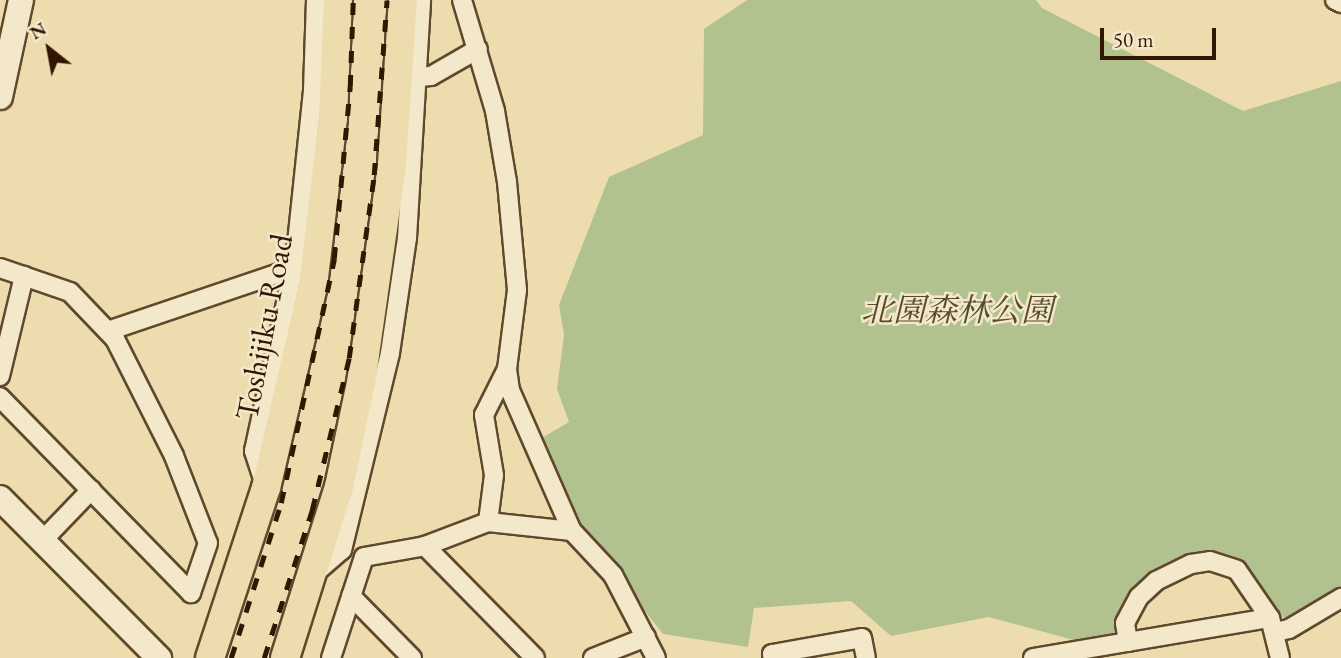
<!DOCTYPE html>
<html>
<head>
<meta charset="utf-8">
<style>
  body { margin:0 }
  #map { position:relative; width:1341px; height:658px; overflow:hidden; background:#edddae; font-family:"EB Garamond","Noto Serif JP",serif }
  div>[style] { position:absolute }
  .green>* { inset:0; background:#b2c28f }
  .roads { filter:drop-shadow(2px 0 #60482c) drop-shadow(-2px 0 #60482c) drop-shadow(0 2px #60482c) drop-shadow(0 -2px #60482c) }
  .street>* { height:18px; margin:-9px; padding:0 9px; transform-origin:9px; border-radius:9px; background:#f3e9ca }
  .secondary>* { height:24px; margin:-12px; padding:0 12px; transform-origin:12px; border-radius:12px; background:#f3e9ca }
  .primary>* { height:28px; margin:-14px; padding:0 14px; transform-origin:14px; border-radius:14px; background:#edddae }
  .rail>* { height:4.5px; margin-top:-2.25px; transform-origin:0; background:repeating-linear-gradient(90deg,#311701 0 12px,transparent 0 24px) }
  span { translate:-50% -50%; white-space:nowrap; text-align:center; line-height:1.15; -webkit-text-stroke:5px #f3e9ca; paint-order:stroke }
  .park-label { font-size:32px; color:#584a2c; font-style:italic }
  .street-label { font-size:32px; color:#311701 }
  .north { position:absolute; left:14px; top:14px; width:70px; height:70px; -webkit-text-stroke:5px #f3e9ca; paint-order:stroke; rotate:329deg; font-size:19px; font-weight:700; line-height:28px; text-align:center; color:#311701 }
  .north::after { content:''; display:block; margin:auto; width:24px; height:32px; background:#311701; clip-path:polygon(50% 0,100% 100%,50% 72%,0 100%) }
  .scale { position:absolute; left:1100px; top:28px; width:116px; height:32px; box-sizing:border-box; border:4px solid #311701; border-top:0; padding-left:9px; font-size:21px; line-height:24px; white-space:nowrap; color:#311701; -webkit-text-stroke:5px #f3e9ca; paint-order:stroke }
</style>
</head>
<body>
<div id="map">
  <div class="green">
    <div style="clip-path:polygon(747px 0,1036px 0,1042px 8px,1243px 111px,1341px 81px,1341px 587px,1289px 619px,1279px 616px,1241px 563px,1214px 554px,1174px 561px,1148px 576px,1117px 619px,1119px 634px,1081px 642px,989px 617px,891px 636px,851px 601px,754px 608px,748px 647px,663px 634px,575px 522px,540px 439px,569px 422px,557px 389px,564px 335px,559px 305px,609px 177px,703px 135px,704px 29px)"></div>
  </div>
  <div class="roads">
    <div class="street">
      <div style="left:462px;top:0;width:116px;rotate:73.4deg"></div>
      <div style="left:495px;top:111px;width:72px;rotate:80.4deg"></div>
      <div style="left:507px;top:182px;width:108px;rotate:84.7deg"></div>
      <div style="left:517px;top:290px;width:80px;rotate:97.2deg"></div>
      <div style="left:507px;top:369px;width:21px;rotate:82deg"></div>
      <div style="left:510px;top:390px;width:154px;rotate:66.3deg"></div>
      <div style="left:1335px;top:0;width:7px;rotate:27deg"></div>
      <div style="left:419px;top:77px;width:12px;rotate:-5deg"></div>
      <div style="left:431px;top:76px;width:54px;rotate:-29.9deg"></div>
      <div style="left:0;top:268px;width:74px;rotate:18.9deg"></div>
      <div style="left:70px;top:292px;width:65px;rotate:46.2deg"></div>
      <div style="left:115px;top:339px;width:131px;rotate:63.2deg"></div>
      <div style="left:174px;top:456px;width:93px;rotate:68.7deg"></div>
      <div style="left:208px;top:543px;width:53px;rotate:108.8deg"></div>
      <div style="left:191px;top:593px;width:274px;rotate:-134.3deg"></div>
      <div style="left:108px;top:331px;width:196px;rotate:-18.7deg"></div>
      <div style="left:0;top:376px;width:103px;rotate:-76.5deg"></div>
      <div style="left:266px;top:488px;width:39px;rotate:-108deg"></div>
      <div style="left:254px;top:451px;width:193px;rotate:-77.8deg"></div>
      <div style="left:295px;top:262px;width:173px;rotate:-84deg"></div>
      <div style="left:313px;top:90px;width:90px;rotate:-88.1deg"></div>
      <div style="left:488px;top:522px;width:47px;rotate:-82.7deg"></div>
      <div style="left:494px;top:475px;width:61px;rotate:-99.5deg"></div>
      <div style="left:484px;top:415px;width:51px;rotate:-63.4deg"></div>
      <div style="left:42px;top:541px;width:71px;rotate:-46.1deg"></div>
      <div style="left:425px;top:546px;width:157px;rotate:45.5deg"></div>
      <div style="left:314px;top:574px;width:37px;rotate:-41deg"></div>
      <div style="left:342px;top:550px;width:203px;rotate:-76.3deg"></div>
      <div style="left:390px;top:353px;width:116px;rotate:-81.6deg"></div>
      <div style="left:407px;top:238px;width:238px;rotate:-86.6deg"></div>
      <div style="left:351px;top:596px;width:87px;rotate:45.5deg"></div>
      <div style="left:1276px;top:632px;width:13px;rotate:-13deg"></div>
      <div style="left:1289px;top:629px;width:61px;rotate:-30.8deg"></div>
      <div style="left:1128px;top:642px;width:19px;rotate:-99deg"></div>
      <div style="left:1125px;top:623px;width:30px;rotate:-62deg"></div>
      <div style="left:1139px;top:597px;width:23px;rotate:-43deg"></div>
      <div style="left:1156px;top:581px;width:39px;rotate:-26deg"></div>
      <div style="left:1191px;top:564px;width:19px;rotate:-9deg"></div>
      <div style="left:1210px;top:561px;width:28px;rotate:18deg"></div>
      <div style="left:1237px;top:570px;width:58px;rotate:55.5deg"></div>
      <div style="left:331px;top:658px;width:106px;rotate:-71.9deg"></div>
      <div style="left:364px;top:557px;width:62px;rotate:-10.2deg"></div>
      <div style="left:425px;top:546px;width:67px;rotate:-20.9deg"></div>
      <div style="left:488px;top:522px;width:84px;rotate:6.1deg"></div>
      <div style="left:572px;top:531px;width:60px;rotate:47deg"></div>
      <div style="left:613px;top:575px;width:93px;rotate:62.6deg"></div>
      <div style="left:593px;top:658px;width:57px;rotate:-21.6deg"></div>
      <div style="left:773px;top:658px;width:4px;rotate:-104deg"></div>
      <div style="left:772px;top:654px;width:91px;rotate:-10.1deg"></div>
      <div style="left:862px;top:638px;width:20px;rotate:79deg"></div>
      <div style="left:1033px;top:658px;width:240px;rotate:-9.6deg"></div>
      <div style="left:1270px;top:618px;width:41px;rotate:76deg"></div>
    </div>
    <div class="secondary">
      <div style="left:0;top:97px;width:99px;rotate:-77.8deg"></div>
      <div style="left:0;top:498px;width:226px;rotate:45.2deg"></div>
    </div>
    <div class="primary">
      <div style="left:210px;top:658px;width:179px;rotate:-71.8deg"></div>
      <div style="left:266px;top:488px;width:207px;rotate:-76.9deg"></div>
      <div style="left:313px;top:286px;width:169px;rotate:-83.2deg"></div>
      <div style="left:333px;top:118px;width:118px;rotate:-87.6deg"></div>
      <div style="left:285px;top:658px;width:179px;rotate:-72.5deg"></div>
      <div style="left:339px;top:487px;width:106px;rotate:-78.1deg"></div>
      <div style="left:361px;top:383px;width:221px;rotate:-81.9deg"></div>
      <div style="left:392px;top:164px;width:164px;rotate:-86.2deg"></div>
    </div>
  </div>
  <div class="rail">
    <div style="left:231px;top:658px;width:163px;rotate:-72.1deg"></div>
    <div style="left:281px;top:503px;width:250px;rotate:-77.7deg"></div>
    <div style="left:334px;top:259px;width:173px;rotate:-84.7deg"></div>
    <div style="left:350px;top:87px;width:87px;rotate:-88deg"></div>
    <div style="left:264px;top:658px;width:156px;rotate:-72deg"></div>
    <div style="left:312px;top:510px;width:156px;rotate:-76.3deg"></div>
    <div style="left:349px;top:358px;width:185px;rotate:-82.2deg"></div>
    <div style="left:374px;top:175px;width:175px;rotate:-85.8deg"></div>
  </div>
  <div class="park-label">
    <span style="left:957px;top:310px">北園森林公園</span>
  </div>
  <div class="street-label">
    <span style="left:264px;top:327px;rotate:-79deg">Toshijiku Road</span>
  </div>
  <div class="north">N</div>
  <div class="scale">50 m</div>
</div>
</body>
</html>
